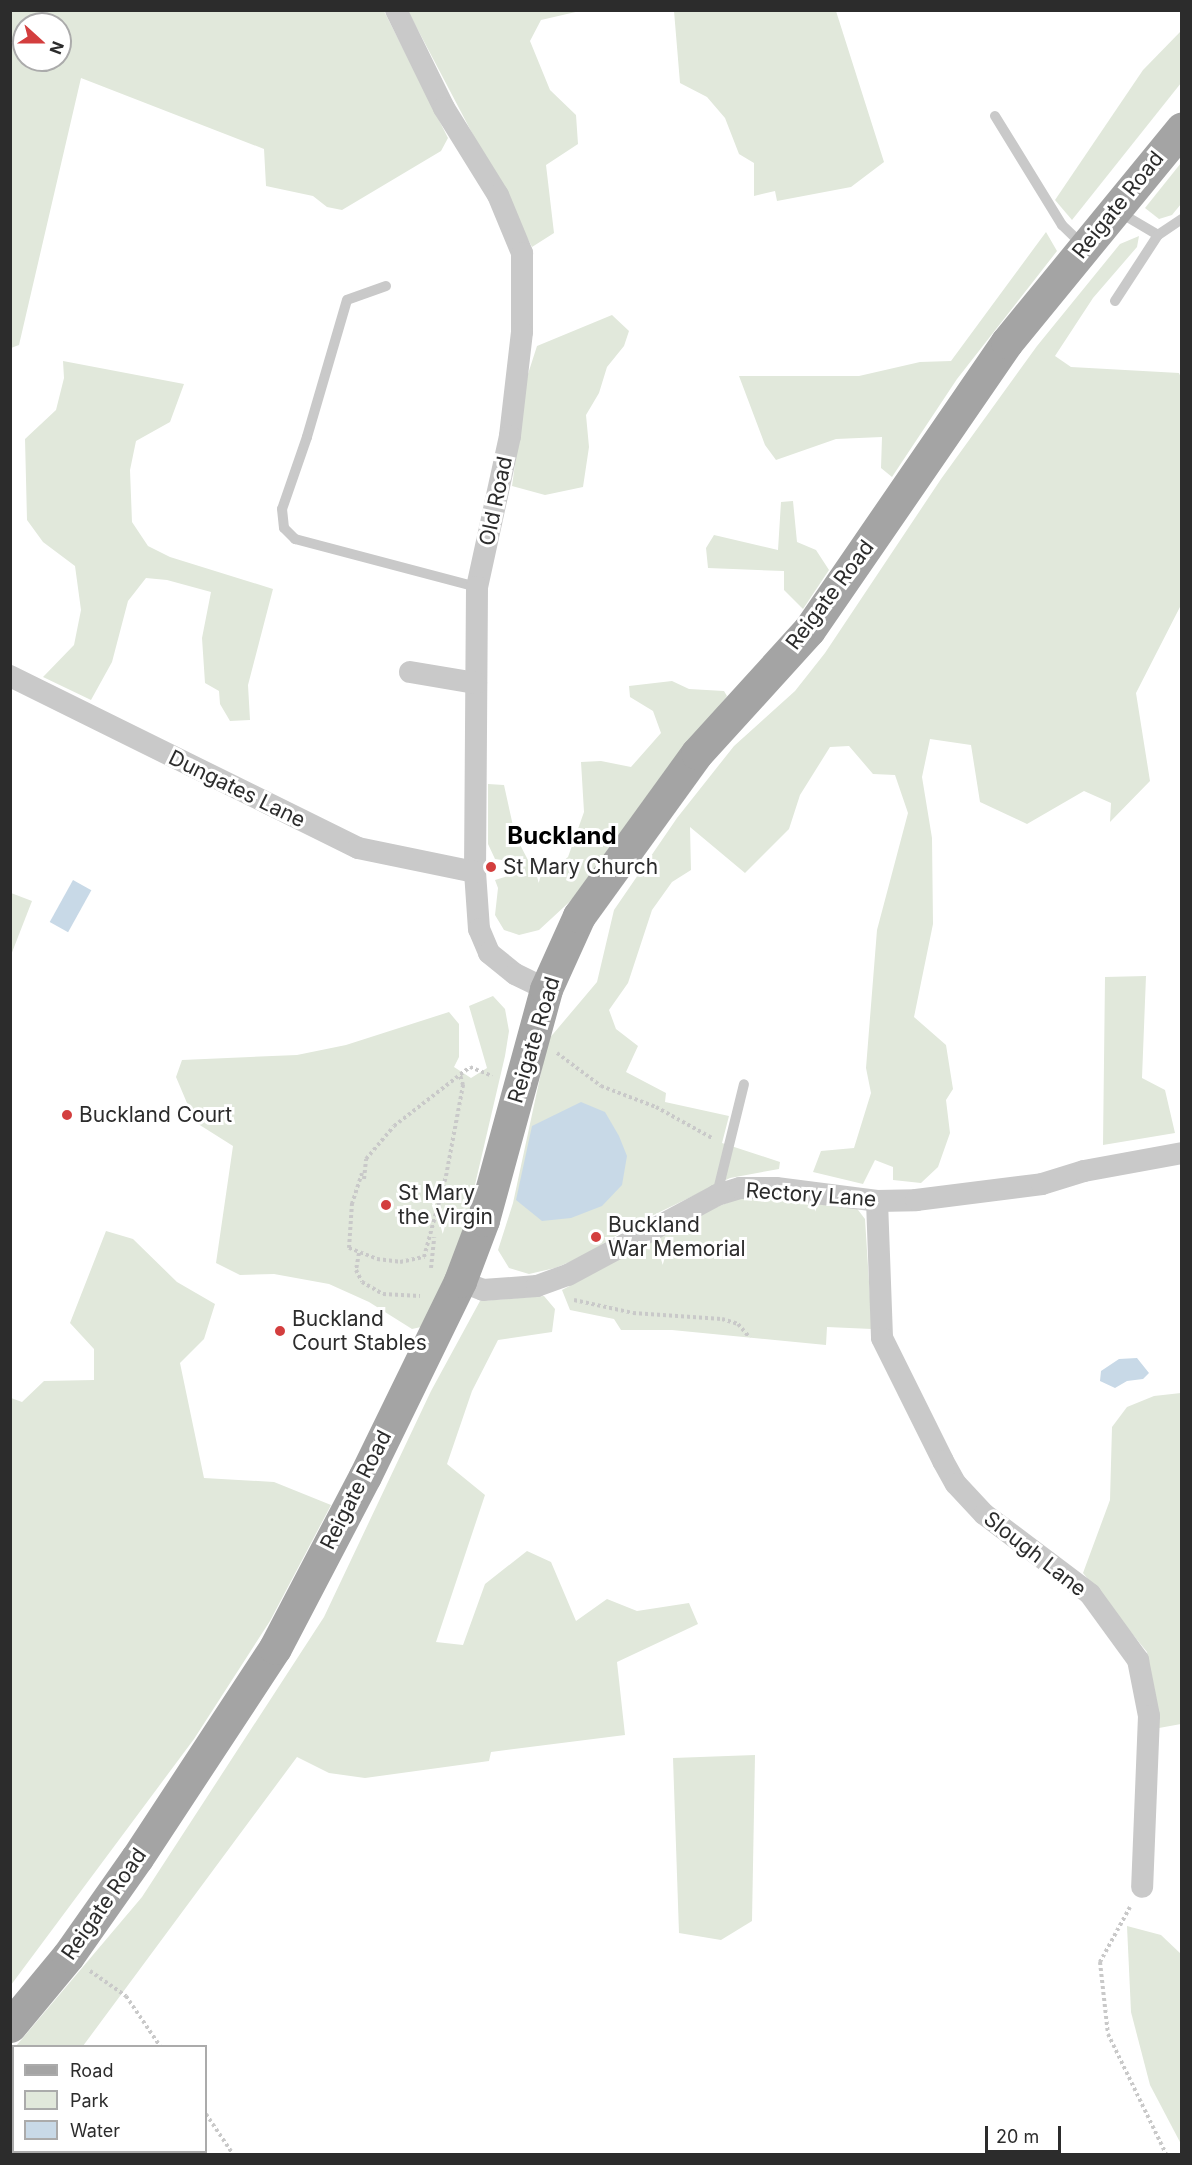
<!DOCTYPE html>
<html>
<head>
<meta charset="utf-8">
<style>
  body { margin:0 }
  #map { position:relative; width:1192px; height:2165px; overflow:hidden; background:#fff; font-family:Inter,sans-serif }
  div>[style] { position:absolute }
  .green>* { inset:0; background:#e1e8db }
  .water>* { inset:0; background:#c8d9e7; transform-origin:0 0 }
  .path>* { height:4px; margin-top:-2px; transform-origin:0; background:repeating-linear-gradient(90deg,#c9c9c9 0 3px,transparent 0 6px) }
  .lane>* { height:10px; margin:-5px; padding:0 5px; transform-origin:5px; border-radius:5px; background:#c9c9c9 }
  .street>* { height:22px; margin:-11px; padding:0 11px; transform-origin:11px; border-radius:11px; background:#c9c9c9 }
  .primary>* { height:33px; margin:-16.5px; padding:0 16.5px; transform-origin:16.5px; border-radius:16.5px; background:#a4a4a4 }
  .dots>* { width:16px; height:16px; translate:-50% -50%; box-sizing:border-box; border:3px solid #fff; border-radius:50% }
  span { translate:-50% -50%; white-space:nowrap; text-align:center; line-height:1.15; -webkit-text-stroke:6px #fff; paint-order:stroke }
  .street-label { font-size:21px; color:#2c2c2c }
  .poi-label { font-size:21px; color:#2c2c2c }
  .left { translate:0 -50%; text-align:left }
  .quarter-label { font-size:24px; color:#000; font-weight:700 }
  .frame { position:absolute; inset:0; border:12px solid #2c2c2c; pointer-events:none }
  .legend { position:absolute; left:12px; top:2045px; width:195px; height:108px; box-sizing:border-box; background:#fff; border:2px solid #ababab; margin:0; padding:8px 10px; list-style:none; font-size:18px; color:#2c2c2c }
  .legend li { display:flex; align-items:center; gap:12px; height:30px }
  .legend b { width:30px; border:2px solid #ababab }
  .north { position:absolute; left:12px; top:12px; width:60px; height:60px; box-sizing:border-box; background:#fff; border:2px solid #ababab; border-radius:50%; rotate:111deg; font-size:16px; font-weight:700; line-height:24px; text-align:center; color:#2c2c2c }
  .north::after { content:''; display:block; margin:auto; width:21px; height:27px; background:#d33e3e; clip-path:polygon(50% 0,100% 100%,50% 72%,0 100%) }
  .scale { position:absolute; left:985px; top:2126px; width:76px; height:27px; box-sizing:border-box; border:3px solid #2c2c2c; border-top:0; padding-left:8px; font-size:18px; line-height:21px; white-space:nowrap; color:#2c2c2c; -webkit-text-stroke:4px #fff; paint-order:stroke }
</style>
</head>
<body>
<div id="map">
  <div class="green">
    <div style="clip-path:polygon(evenodd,10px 11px,384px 11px,448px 138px,441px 151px,342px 210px,327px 207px,313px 196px,266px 186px,264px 149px,81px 78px,19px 345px,11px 348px,10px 11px,24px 24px,60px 24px,60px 60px,24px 60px,24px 24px)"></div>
    <div style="clip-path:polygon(408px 11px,580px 11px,541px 20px,530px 41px,550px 90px,576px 115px,578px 144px,546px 165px,554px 233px,532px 247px)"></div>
    <div style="clip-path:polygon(674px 11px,836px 11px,884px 162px,851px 187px,777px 201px,775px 191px,754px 196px,754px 163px,739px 154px,725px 118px,707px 97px,680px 83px)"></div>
    <div style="clip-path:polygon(1181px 31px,1181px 83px,1072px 220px,1055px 200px,1143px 70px)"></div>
    <div style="clip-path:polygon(1181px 163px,1181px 204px,1172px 215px,1159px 219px,1145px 208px)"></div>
    <div style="clip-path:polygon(1046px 232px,1057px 251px,957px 379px,892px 477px,881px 468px,882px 437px,836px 439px,776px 460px,765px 445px,739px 376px,859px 376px,920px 362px,951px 361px)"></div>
    <div style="clip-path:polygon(1139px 236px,1137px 247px,1093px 298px,1055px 356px,1071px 367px,1179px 373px,1181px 378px,1181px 605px,1136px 693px,1150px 781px,1110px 822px,1111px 803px,1084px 791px,1027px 824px,980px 802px,971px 745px,930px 739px,922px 777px,932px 838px,933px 924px,914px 1017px,946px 1045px,953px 1089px,946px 1100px,950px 1133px,938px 1167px,921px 1183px,893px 1180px,893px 1167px,875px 1160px,863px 1184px,813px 1172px,821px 1151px,854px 1148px,871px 1093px,866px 1068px,877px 930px,908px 813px,895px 775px,873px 774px,849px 746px,830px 747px,800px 795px,789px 829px,745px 873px,690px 827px,691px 870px,672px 882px,652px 910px,628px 983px,609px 1010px,616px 1029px,638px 1046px,626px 1072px,666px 1093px,665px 1102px,729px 1116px,722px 1143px,780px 1162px,779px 1169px,730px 1178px,633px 1225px,582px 1257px,555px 1268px,529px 1274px,509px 1268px,498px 1250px,513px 1203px,548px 1040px,597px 982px,614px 910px,677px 818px,734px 746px,795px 691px,825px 653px,941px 479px,1037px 346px,1120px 244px)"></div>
    <div style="clip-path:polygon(612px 315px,629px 331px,624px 346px,607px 367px,599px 393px,586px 415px,589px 447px,583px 487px,545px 495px,512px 486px,527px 377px,537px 346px)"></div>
    <div style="clip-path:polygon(63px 361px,184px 384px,170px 422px,136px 441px,130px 470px,132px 522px,148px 546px,170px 557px,273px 589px,248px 685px,250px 720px,230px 721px,220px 704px,219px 691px,205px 683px,202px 638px,211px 592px,167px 580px,146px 578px,128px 601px,112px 662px,91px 700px,43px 677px,74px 645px,81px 610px,75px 566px,43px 542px,27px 520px,25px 439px,56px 410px,64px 378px)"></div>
    <div style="clip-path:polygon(793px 501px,797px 542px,816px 550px,829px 570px,803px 609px,784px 590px,784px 571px,708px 568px,706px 548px,714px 535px,778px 550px,781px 502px)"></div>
    <div style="clip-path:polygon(672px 681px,689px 689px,724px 691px,727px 696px,578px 894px,539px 930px,519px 935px,504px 930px,495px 915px,498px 888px,495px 880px,508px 876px,509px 861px,495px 859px,488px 844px,488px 784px,504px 785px,515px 835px,530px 864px,555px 868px,568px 857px,584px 812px,581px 762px,601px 761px,631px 767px,661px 733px,653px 711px,630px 697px,629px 686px)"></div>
    <div style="clip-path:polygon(11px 893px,32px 901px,11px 955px)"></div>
    <div style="clip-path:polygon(1146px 976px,1142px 1078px,1165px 1090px,1175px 1133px,1103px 1145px,1105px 977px)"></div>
    <div style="clip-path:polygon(493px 996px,505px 1009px,509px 1031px,505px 1056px,467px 1219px,444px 1281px,421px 1327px,412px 1329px,369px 1302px,329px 1284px,274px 1274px,240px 1275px,216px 1263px,233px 1146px,195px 1122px,176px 1077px,182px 1060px,297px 1055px,346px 1045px,449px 1012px,459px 1024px,459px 1057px,454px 1067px,471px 1078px,487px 1068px,469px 1006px)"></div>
    <div style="clip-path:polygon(778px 1195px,855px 1206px,865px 1219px,872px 1329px,827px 1327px,826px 1345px,672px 1330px,621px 1330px,614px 1319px,570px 1310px,562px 1290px,714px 1208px,740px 1198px)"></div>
    <div style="clip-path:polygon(106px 1231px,133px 1239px,177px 1282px,215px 1304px,204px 1339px,180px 1363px,204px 1478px,274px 1482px,331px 1505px,270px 1621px,194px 1739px,11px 1985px,11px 1398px,22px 1402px,44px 1381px,94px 1380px,94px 1349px,70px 1323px)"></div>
    <div style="clip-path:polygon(544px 1296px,555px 1309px,552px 1332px,498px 1340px,472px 1391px,447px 1464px,485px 1495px,436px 1642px,463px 1645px,485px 1584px,527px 1551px,551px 1562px,576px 1621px,607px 1599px,637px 1611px,689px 1603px,698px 1624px,617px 1662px,625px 1735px,491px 1752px,489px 1761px,365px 1778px,329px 1773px,297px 1757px,83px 2046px,16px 2046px,142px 1897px,324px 1617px,431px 1391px,480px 1301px)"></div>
    <div style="clip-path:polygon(1181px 1393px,1181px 1724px,1159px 1728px,1147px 1652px,1083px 1573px,1110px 1500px,1112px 1427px,1127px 1407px,1154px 1396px)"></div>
    <div style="clip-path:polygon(755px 1755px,752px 1921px,721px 1940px,679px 1933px,673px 1758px)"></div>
    <div style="clip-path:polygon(1127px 1926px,1161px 1935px,1181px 1954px,1181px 2144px,1150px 2085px,1131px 2012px)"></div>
  </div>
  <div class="water">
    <div style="left:73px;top:880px;width:21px;height:48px;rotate:29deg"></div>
    <div style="clip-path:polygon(581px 1102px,605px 1112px,619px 1136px,627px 1156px,622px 1185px,602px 1206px,571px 1218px,542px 1221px,516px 1200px,532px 1126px)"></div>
    <div style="clip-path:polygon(1137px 1358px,1149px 1373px,1143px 1379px,1127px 1381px,1115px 1388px,1100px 1381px,1101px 1371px,1119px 1359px)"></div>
  </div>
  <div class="path">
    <div style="left:557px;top:1053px;width:55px;rotate:36.9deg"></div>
    <div style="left:601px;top:1086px;width:59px;rotate:20.9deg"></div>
    <div style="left:656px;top:1107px;width:64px;rotate:29deg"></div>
    <div style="left:362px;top:1173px;width:32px;rotate:108deg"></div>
    <div style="left:352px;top:1203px;width:45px;rotate:93.8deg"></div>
    <div style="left:349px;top:1248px;width:30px;rotate:21deg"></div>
    <div style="left:377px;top:1259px;width:23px;rotate:7deg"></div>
    <div style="left:400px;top:1262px;width:25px;rotate:-12deg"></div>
    <div style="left:424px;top:1257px;width:84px;rotate:-74.8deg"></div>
    <div style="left:446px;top:1176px;width:93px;rotate:-79.4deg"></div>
    <div style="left:463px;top:1085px;width:10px;rotate:-107deg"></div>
    <div style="left:364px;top:1179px;width:20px;rotate:-84deg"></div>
    <div style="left:366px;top:1159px;width:43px;rotate:-49.7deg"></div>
    <div style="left:394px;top:1126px;width:96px;rotate:-37.8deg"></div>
    <div style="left:470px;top:1067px;width:24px;rotate:22deg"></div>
    <div style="left:359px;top:1253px;width:17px;rotate:100deg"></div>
    <div style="left:356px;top:1270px;width:13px;rotate:63deg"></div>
    <div style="left:362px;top:1282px;width:24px;rotate:30deg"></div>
    <div style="left:383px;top:1294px;width:37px;rotate:3deg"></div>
    <div style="left:431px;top:1268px;width:31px;rotate:-84deg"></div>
    <div style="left:574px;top:1300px;width:60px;rotate:12.4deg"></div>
    <div style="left:633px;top:1313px;width:89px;rotate:3.9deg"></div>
    <div style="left:722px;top:1319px;width:17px;rotate:17deg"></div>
    <div style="left:738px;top:1324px;width:18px;rotate:49deg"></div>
    <div style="left:1130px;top:1907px;width:63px;rotate:118.6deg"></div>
    <div style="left:1100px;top:1962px;width:72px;rotate:83.7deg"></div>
    <div style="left:1108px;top:2034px;width:133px;rotate:64.2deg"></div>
    <div style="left:90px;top:1971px;width:44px;rotate:34.8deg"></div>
    <div style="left:126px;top:1996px;width:60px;rotate:55.8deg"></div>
    <div style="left:206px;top:2114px;width:48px;rotate:56deg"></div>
  </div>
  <div class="lane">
    <div style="left:995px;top:116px;width:128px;rotate:58.4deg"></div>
    <div style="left:1062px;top:225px;width:28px;rotate:44deg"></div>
    <div style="left:1119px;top:212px;width:45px;rotate:30.5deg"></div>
    <div style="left:1158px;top:235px;width:29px;rotate:-34deg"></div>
    <div style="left:386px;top:286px;width:41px;rotate:160.3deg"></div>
    <div style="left:347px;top:300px;width:143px;rotate:106.3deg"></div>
    <div style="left:307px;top:437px;width:76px;rotate:109.1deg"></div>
    <div style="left:282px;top:509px;width:19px;rotate:84deg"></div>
    <div style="left:284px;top:528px;width:16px;rotate:45deg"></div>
    <div style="left:295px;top:539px;width:188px;rotate:14.8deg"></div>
    <div style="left:1115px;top:301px;width:79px;rotate:-56.9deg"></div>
    <div style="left:717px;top:1194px;width:113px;rotate:-76.2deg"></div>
  </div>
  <div class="street">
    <div style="left:396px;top:10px;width:109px;rotate:63.9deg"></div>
    <div style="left:444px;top:108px;width:102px;rotate:58.2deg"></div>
    <div style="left:498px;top:195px;width:63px;rotate:67.5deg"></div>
    <div style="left:522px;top:253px;width:79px;rotate:90deg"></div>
    <div style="left:522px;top:332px;width:105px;rotate:96.6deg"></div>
    <div style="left:510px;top:436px;width:155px;rotate:102.3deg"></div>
    <div style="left:477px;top:587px;width:285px;rotate:90.4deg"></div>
    <div style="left:475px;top:872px;width:57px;rotate:86deg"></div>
    <div style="left:479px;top:929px;width:26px;rotate:67deg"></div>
    <div style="left:489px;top:953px;width:33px;rotate:39deg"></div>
    <div style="left:515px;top:974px;width:34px;rotate:26deg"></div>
    <div style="left:410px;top:672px;width:67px;rotate:9.5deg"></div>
    <div style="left:10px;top:676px;width:388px;rotate:26.3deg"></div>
    <div style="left:358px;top:848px;width:119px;rotate:11.6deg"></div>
    <div style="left:877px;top:1201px;width:137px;rotate:87.9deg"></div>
    <div style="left:882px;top:1338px;width:137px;rotate:63.6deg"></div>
    <div style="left:943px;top:1461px;width:26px;rotate:61deg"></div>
    <div style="left:956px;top:1484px;width:41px;rotate:47deg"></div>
    <div style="left:984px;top:1514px;width:133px;rotate:37deg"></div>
    <div style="left:1090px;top:1594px;width:82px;rotate:54deg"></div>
    <div style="left:1138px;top:1660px;width:57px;rotate:78.9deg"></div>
    <div style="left:1149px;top:1716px;width:171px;rotate:92.3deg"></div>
    <div style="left:460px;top:1281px;width:25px;rotate:21deg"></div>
    <div style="left:483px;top:1290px;width:54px;rotate:-4.2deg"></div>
    <div style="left:537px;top:1286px;width:33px;rotate:-20deg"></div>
    <div style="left:568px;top:1275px;width:169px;rotate:-28.2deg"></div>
    <div style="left:717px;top:1195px;width:24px;rotate:-17deg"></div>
    <div style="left:740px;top:1188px;width:36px"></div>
    <div style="left:776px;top:1188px;width:102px;rotate:7.3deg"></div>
    <div style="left:877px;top:1201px;width:39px;rotate:-1deg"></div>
    <div style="left:916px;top:1200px;width:127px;rotate:-7.2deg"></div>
    <div style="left:1042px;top:1184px;width:44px;rotate:-17.2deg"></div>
    <div style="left:1084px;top:1171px;width:100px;rotate:-10.4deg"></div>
  </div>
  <div class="primary">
    <div style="left:10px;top:2026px;width:91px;rotate:-50.4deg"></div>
    <div style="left:68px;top:1956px;width:120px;rotate:-54.9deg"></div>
    <div style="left:137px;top:1858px;width:251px;rotate:-56.7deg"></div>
    <div style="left:275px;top:1648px;width:194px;rotate:-62.4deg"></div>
    <div style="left:365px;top:1476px;width:217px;rotate:-64deg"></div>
    <div style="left:460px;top:1281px;width:65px;rotate:-69.3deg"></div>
    <div style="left:483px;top:1220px;width:239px;rotate:-74.7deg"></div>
    <div style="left:546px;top:989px;width:80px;rotate:-65.7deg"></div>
    <div style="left:579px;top:916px;width:201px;rotate:-54.1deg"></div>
    <div style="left:697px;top:753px;width:166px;rotate:-47.7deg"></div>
    <div style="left:809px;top:630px;width:349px;rotate:-55.5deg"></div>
    <div style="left:1007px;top:342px;width:276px;rotate:-50.7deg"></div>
  </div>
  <div class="dots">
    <div style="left:491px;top:867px;background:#d33e3e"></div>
    <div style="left:67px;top:1115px;background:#d33e3e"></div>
    <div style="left:386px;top:1205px;background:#d33e3e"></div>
    <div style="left:596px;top:1237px;background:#d33e3e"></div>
    <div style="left:280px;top:1331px;background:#d33e3e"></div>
  </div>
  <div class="street-label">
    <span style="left:1118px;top:205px;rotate:-51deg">Reigate Road</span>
    <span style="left:496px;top:501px;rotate:-78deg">Old Road</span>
    <span style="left:830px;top:595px;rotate:-53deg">Reigate Road</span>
    <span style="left:237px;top:789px;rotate:26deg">Dungates Lane</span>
    <span style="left:534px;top:1040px;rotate:-73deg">Reigate Road</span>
    <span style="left:811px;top:1195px;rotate:4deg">Rectory Lane</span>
    <span style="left:356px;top:1490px;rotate:-63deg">Reigate Road</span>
    <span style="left:1035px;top:1554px;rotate:38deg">Slough Lane</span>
    <span style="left:104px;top:1904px;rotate:-55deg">Reigate Road</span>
  </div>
  <div class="poi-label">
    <span class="left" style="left:503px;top:867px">St Mary Church</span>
    <span class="left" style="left:79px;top:1115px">Buckland Court</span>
    <span class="left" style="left:398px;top:1205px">St Mary<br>the Virgin</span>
    <span class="left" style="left:608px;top:1237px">Buckland<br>War Memorial</span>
    <span class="left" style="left:292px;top:1331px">Buckland<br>Court Stables</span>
  </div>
  <div class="quarter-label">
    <span style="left:562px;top:836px">Buckland</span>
  </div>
  <div class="frame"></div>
  <ul class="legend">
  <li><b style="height:8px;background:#a4a4a4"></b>Road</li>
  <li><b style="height:16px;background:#e1e8db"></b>Park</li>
  <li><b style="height:16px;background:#c8d9e7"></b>Water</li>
  </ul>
  <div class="north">N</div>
  <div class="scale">20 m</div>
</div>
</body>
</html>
